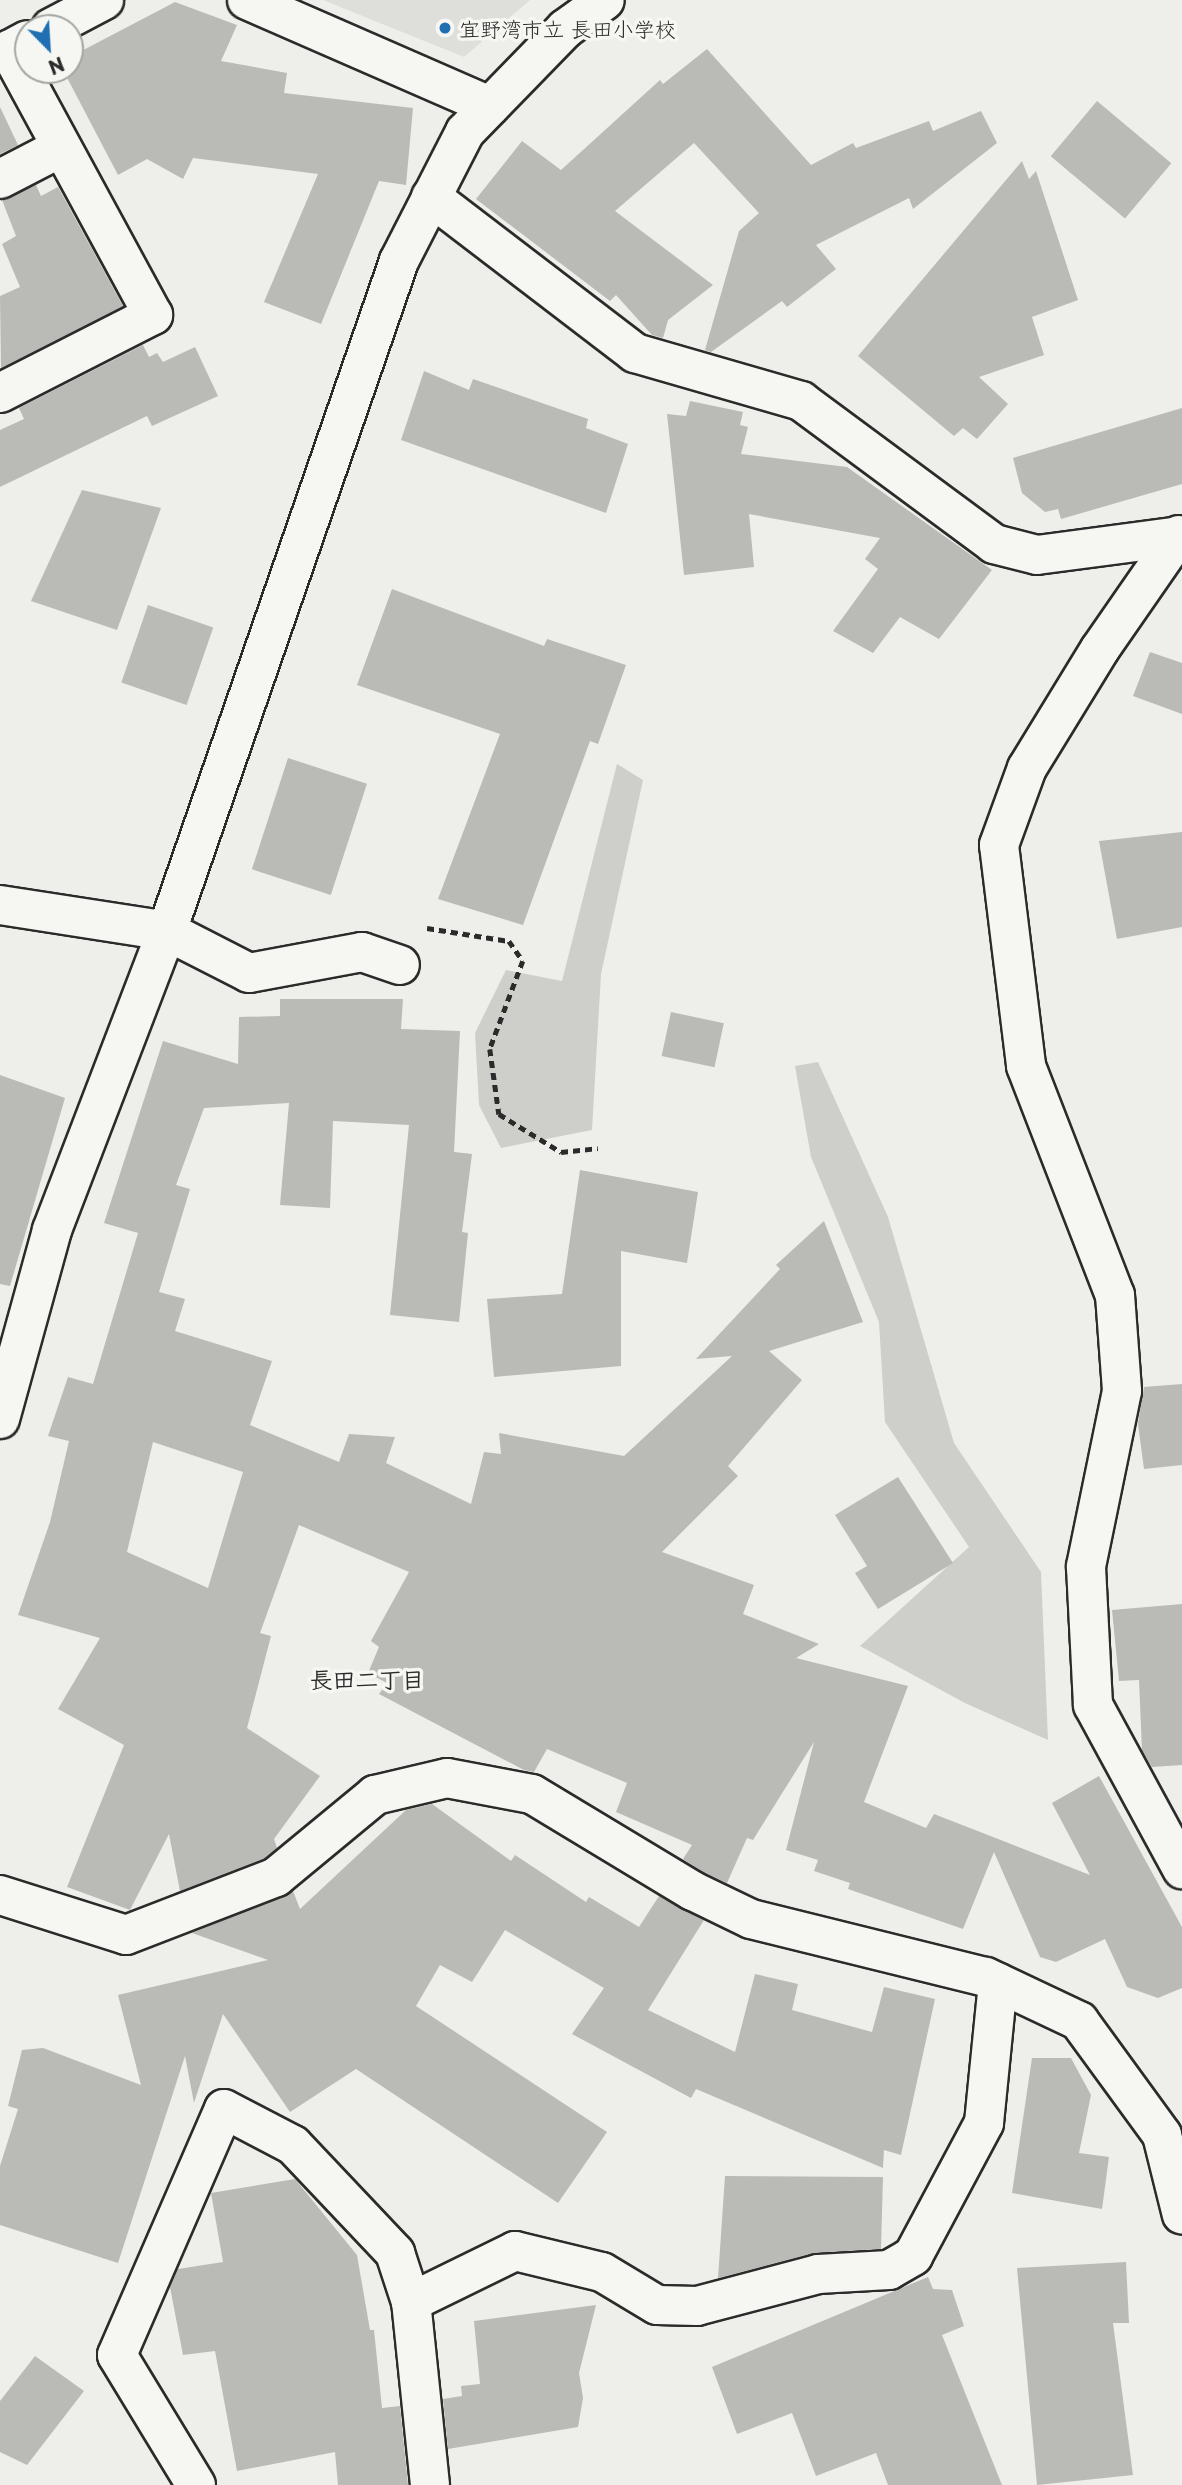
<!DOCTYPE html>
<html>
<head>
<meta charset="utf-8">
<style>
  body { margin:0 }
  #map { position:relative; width:1182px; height:2485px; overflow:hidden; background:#eeeeea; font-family:"Playpen Sans","Klee One",sans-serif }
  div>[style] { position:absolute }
  .built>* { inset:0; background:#dededb }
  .green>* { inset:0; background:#cececa }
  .building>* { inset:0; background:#babab7; transform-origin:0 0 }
  .path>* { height:4.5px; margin-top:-2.25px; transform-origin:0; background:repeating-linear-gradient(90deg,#2b2b2b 0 7px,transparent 0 12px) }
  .roads { filter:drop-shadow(2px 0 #2b2b2b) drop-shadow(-2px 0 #2b2b2b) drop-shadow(0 2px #2b2b2b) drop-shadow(0 -2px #2b2b2b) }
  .minor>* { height:38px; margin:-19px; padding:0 19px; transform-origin:19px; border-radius:19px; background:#f6f6f2 }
  .dots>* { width:19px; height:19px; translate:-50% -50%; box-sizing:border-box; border:4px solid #f6f6f2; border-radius:50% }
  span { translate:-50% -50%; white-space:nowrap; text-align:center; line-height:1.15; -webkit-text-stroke:7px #f6f6f2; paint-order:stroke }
  .poi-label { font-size:21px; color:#2b2b2b }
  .left { translate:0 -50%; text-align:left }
  .neighbourhood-label { font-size:23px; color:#2b2b2b; font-weight:700 }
  .north { position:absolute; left:14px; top:14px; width:70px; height:70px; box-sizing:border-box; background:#f6f6f2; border:2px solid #a5a5a2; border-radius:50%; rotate:156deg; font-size:19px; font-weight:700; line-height:28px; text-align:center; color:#2b2b2b }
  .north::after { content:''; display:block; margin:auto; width:24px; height:32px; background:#1f6fb2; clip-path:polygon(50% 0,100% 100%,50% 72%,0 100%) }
</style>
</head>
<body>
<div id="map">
  <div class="built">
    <div style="clip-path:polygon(323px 0,530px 0,464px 57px)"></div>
  </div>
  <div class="green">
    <div style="clip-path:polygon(617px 764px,643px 780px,601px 974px,592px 1130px,501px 1148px,479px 1105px,475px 1033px,506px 970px,562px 981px)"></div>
    <div style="clip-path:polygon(818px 1062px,888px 1217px,954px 1443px,1041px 1572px,1048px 1740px,965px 1703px,860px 1646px,969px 1547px,885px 1422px,879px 1322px,811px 1157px,795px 1066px)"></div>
  </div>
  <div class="building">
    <div style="clip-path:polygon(175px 2px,237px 25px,221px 61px,287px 73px,284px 93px,413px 108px,406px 185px,379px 181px,321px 324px,264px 302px,318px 174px,193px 158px,183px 179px,147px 159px,118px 175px,63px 70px,70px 70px,70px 57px)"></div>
    <div style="clip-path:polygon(707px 49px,811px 165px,853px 143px,856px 148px,929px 121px,933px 131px,981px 111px,997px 143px,913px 209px,909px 198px,816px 245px,836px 269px,787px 307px,782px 301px,711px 352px,705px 350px,739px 231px,759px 213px,694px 143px,615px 211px,713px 285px,668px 320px,663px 338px,652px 335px,616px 295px,610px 301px,476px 199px,522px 141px,561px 170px,660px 80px,663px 84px)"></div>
    <div style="left:1097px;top:101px;width:97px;height:72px;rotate:40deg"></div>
    <div style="clip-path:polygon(0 107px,18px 145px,0 154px)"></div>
    <div style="clip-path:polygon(1022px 161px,1029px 179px,1036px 171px,1078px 300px,1032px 317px,1044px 355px,979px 377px,1008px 404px,977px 439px,963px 428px,954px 436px,858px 356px)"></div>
    <div style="clip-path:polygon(36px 185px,41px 196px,58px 187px,123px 306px,1px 368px,0 296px,20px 287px,2px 244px,16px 236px,2px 200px)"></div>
    <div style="clip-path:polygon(143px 345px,149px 357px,157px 353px,163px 362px,195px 347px,218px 396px,152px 426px,147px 416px,0 487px,0 430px,24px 419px,19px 408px)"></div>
    <div style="clip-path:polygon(424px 371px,469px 390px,473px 379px,588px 419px,586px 428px,628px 444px,606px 513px,401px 440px)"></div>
    <div style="clip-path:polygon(690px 401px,743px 412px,740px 425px,748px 427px,741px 454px,847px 467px,992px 570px,939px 639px,900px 617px,873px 653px,833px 631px,878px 569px,865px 559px,880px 538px,749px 514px,754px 567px,684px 575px,667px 414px,686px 416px)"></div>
    <div style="clip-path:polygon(1182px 408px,1182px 484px,1061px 519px,1058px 509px,1045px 512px,1022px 493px,1013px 458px)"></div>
    <div style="clip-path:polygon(82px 490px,161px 508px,117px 630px,31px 601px)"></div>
    <div style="clip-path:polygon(392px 589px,544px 646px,547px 639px,626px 665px,598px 744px,590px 741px,523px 925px,438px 899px,500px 734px,357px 685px)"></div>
    <div style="left:148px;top:605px;width:69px;height:82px;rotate:19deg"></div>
    <div style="clip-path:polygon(1150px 652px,1182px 663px,1182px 714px,1133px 696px)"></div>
    <div style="left:288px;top:758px;width:83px;height:117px;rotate:18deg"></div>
    <div style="clip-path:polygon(1182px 832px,1182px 927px,1117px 939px,1099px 841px)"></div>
    <div style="clip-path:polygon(evenodd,280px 999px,403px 999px,401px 1029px,460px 1031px,454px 1152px,472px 1154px,462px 1232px,468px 1233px,459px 1322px,390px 1315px,409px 1125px,333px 1121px,330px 1208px,280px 1205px,289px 1103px,204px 1108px,176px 1185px,190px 1189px,159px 1292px,185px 1299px,175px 1331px,272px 1361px,250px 1425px,339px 1462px,349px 1434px,395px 1437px,386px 1463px,471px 1504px,484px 1452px,501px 1454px,499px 1433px,624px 1456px,732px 1356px,696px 1359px,780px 1269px,776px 1265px,824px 1221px,863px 1322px,769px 1351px,802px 1380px,728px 1466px,738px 1476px,662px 1552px,754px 1585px,743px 1614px,819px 1644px,796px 1658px,908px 1686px,864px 1802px,926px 1828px,934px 1814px,1090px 1875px,1052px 1803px,1099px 1776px,1182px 1927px,1182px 1988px,1158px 1998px,1127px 1987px,1105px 1939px,1056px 1962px,1040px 1957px,994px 1852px,963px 1929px,848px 1889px,850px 1883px,814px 1871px,818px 1860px,786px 1850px,814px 1742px,753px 1840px,747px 1838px,727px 1883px,703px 1872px,683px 1859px,692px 1845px,616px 1812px,627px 1783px,547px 1749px,534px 1772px,524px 1770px,379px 1694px,387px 1683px,368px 1673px,379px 1647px,371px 1641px,409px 1572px,299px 1525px,260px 1633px,271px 1636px,247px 1728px,320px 1776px,274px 1839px,277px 1848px,265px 1858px,180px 1891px,169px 1834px,130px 1910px,67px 1887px,124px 1745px,58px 1709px,100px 1638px,18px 1615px,50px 1522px,69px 1441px,48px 1436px,68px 1377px,93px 1384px,138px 1233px,104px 1223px,163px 1041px,238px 1064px,239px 1017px,280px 1016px,280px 999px,153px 1442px,243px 1472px,208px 1588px,127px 1552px,153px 1442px)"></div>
    <div style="left:671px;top:1012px;width:54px;height:45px;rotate:12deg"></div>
    <div style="clip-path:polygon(0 1075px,65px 1098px,10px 1286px,0 1284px)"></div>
    <div style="clip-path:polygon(580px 1170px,698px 1192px,687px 1263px,621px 1251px,621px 1366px,494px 1377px,487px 1299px,562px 1294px)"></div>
    <div style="clip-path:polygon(1182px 1384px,1182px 1465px,1144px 1469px,1138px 1424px,1144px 1387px)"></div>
    <div style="clip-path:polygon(898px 1477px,953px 1563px,878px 1609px,855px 1573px,867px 1566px,835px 1515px)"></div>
    <div style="clip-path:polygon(1182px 1604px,1182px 1765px,1152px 1767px,1142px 1750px,1139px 1680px,1119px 1681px,1112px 1610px)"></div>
    <div style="clip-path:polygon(432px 1804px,511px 1861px,515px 1855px,586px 1902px,589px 1897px,639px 1927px,659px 1896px,704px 1920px,648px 2010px,735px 2052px,755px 1974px,798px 1984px,792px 2010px,872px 2032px,884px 1987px,935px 1999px,901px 2155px,884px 2150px,883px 2168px,696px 2089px,691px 2098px,572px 2034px,604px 1988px,505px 1930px,472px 1982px,440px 1965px,416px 2006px,607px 2132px,558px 2203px,356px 2069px,290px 2112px,223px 2014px,194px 2103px,185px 2056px,118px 2263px,0 2225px,0 2166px,18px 2109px,8px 2106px,22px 2050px,43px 2048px,141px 2085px,118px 1995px,268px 1960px,192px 1933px,293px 1891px,300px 1909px,406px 1810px)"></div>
    <div style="clip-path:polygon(1032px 2058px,1071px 2058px,1091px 2095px,1079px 2153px,1109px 2157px,1102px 2209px,1012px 2193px)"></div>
    <div style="clip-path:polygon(725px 2176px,883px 2177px,881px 2249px,813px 2253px,718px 2278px)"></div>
    <div style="clip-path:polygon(295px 2179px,357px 2255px,370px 2330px,374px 2330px,382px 2408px,400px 2406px,408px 2485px,338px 2485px,335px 2452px,237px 2471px,215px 2351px,183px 2355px,170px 2287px,178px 2269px,223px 2262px,211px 2193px)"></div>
    <div style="clip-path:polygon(1126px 2262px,1129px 2323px,1113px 2323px,1133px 2475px,1037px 2485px,1017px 2268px)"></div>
    <div style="clip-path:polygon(928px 2277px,933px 2289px,952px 2290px,964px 2326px,942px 2335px,1002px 2485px,888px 2485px,876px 2453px,816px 2476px,792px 2413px,737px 2434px,712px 2367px)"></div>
    <div style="clip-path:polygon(596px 2305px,579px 2373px,583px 2398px,578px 2427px,448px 2449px,443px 2399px,462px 2396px,461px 2386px,480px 2384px,474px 2321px)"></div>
    <div style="clip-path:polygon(35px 2356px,84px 2391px,27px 2465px,0 2452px,0 2401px)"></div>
  </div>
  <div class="path">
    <div style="left:427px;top:928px;width:83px;rotate:9deg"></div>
    <div style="left:509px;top:941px;width:24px;rotate:55deg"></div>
    <div style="left:523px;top:961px;width:94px;rotate:110.6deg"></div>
    <div style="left:490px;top:1049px;width:66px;rotate:82.1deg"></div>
    <div style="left:499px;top:1114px;width:73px;rotate:31.5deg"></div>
    <div style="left:561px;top:1152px;width:37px;rotate:-6deg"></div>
  </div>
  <div class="roads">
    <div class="minor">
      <div style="left:247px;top:0;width:265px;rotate:23.6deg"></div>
      <div style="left:51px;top:28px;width:60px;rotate:-27.8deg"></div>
      <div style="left:0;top:179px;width:68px;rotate:-27.3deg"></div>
      <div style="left:431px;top:197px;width:257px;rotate:37.4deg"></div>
      <div style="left:635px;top:353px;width:173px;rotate:16.1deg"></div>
      <div style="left:801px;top:401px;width:240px;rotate:36.5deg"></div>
      <div style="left:994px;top:544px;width:44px;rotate:14.3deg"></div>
      <div style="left:1037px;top:555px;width:146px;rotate:-7.5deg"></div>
      <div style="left:0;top:393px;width:172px;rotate:-27deg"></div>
      <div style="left:153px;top:315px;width:302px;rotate:-118.5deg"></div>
      <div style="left:9px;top:50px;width:21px;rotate:-28deg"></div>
      <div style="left:1179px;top:535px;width:139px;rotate:124.7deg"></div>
      <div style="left:1100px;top:649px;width:140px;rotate:121.5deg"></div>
      <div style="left:1027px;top:768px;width:82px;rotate:110deg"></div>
      <div style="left:999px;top:845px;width:223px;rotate:83deg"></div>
      <div style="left:1026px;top:1066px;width:246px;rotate:68.8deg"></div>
      <div style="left:1115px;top:1295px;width:96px;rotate:85.8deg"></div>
      <div style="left:1122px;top:1391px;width:180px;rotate:101.6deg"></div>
      <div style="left:1086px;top:1567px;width:138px;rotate:87.1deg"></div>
      <div style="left:1093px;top:1705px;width:187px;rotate:61.5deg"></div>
      <div style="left:0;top:905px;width:169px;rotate:8.8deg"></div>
      <div style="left:167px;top:931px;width:92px;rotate:27.1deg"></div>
      <div style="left:249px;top:973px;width:115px;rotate:-10.5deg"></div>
      <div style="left:362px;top:952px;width:40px;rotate:18.9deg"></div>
      <div style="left:0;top:1419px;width:196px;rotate:-74.6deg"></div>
      <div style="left:52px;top:1230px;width:320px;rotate:-69deg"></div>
      <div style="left:167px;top:931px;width:709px;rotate:-70.9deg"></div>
      <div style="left:399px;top:261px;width:145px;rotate:-62.9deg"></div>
      <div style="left:465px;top:132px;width:144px;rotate:-45.8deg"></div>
      <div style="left:565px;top:29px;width:49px;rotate:-35.9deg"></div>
      <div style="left:0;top:1895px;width:132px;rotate:17.6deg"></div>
      <div style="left:126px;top:1935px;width:161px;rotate:-21.1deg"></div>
      <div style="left:276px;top:1877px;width:129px;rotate:-39.6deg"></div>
      <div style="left:375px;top:1795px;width:74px;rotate:-13.3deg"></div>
      <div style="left:447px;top:1778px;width:86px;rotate:10.7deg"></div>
      <div style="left:532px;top:1794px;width:188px;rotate:31.1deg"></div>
      <div style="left:693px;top:1891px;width:64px;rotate:25.8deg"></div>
      <div style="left:751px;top:1919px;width:242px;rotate:13.9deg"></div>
      <div style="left:986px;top:1977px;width:103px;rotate:25.3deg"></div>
      <div style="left:1079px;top:2021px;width:141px;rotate:53.9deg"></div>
      <div style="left:1162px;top:2135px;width:82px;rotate:76deg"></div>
      <div style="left:196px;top:2485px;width:152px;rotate:-121.3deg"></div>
      <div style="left:117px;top:2355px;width:268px;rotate:-66.5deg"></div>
      <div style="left:224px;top:2109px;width:78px;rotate:27.6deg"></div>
      <div style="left:293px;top:2145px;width:149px;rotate:46.6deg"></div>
      <div style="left:395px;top:2253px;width:52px;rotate:71.9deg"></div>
      <div style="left:430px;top:2485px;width:184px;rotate:-95.9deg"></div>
      <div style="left:411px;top:2302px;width:116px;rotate:-26.1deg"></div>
      <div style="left:515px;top:2251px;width:89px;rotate:13.6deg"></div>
      <div style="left:602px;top:2272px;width:64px;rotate:31deg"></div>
      <div style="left:657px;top:2305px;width:40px;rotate:1.4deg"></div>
      <div style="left:697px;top:2306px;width:125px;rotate:-14.8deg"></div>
      <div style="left:818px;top:2274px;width:71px;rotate:-3.2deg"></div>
      <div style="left:889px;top:2270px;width:28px;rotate:-30deg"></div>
      <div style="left:913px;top:2256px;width:151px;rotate:-61.9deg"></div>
      <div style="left:984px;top:2123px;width:141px;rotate:-84.3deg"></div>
    </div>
  </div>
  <div class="dots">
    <div style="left:445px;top:28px;background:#1f6fb2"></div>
  </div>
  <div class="poi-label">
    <span class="left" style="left:459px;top:28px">宜野湾市立 長田小学校</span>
  </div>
  <div class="neighbourhood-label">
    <span style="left:367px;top:1679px">長田二丁目</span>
  </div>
  <div class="north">N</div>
</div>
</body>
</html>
